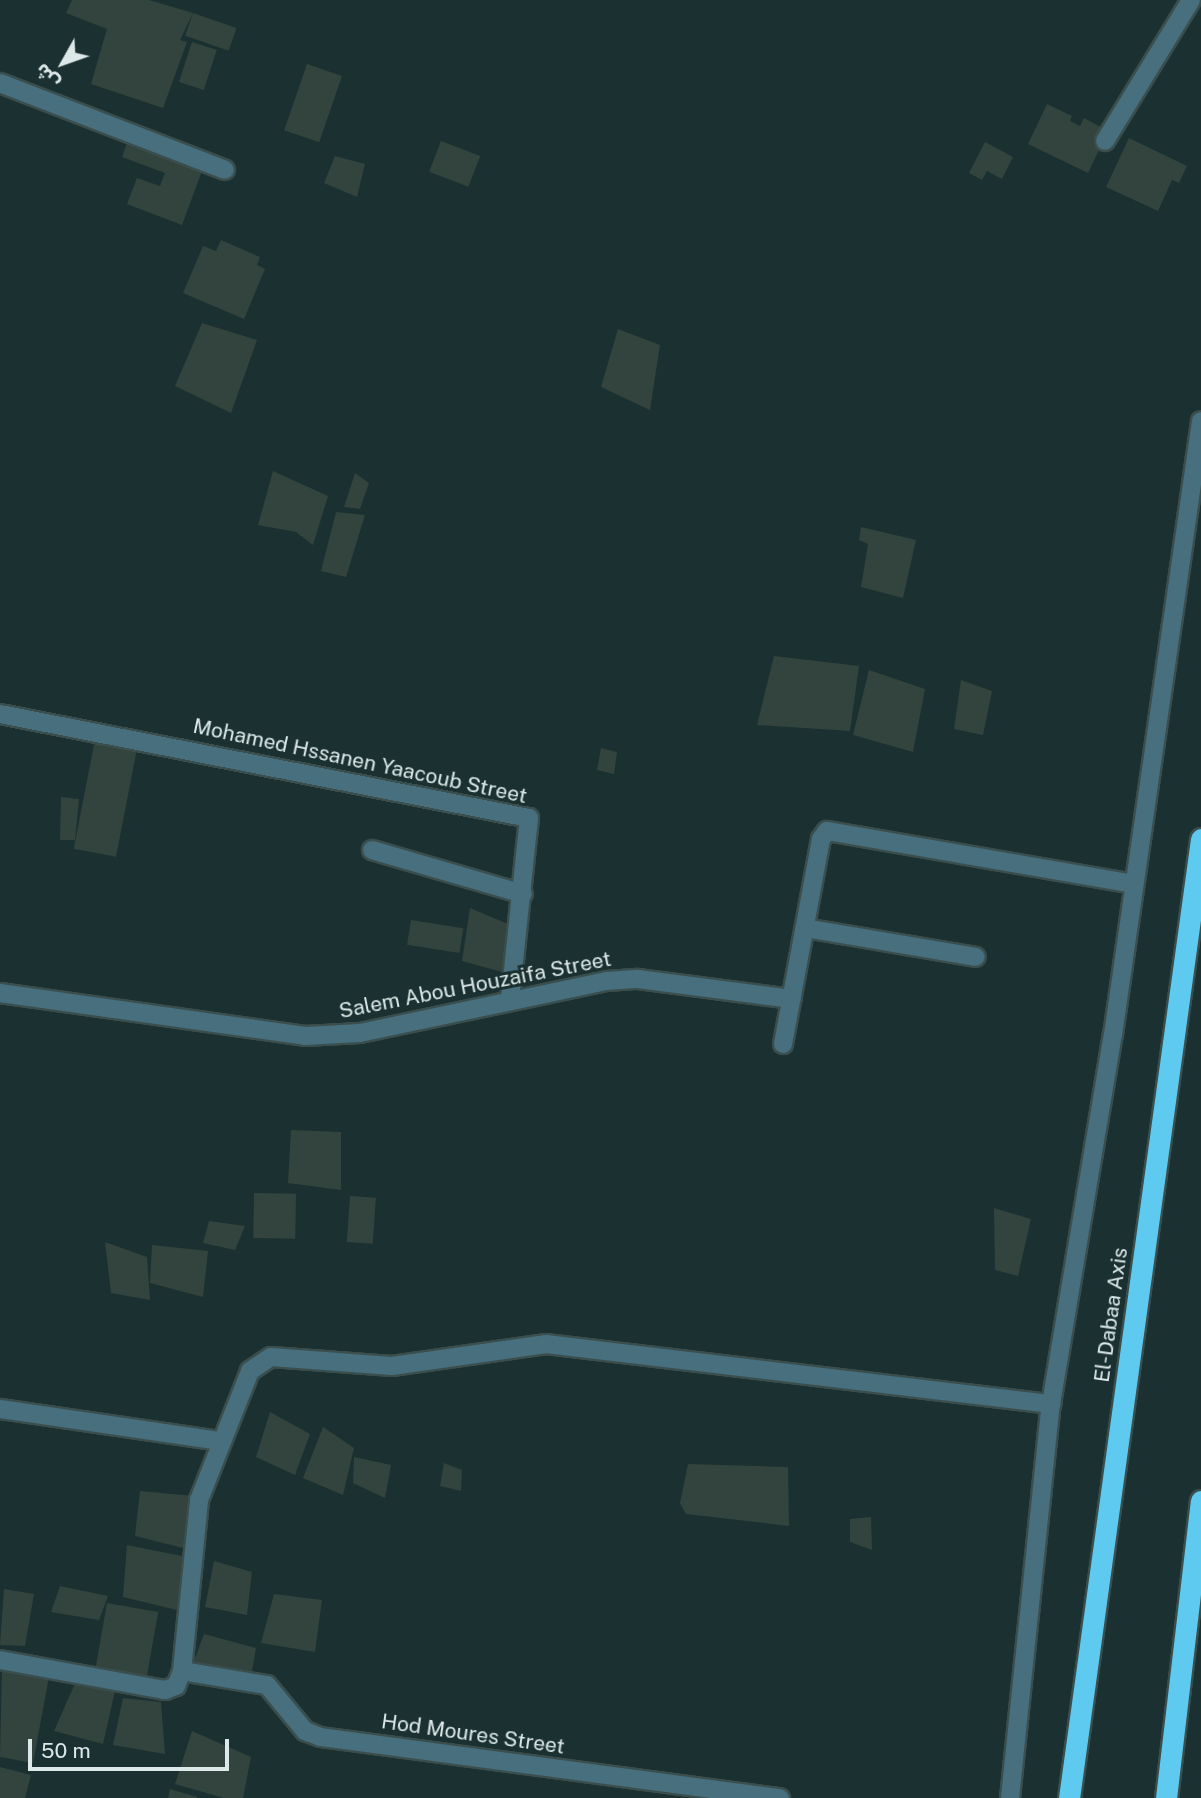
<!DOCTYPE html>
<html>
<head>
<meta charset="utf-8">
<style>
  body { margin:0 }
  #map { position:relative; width:1201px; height:1798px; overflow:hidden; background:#1b3030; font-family:"Public Sans","Noto Sans Arabic",sans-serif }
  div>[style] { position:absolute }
  .building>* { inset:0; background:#32443d; transform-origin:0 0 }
  .roads { filter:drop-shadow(2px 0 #3a4e4e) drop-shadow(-2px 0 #3a4e4e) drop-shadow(0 2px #3a4e4e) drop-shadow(0 -2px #3a4e4e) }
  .street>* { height:18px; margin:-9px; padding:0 9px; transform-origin:9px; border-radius:9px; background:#476f7d }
  .highway>* { height:21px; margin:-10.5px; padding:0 10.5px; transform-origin:10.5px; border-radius:10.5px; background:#5ecaef }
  span { translate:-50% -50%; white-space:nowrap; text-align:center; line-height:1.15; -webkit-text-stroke:6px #1b3030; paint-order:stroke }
  .street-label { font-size:21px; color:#dde9e9 }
  .north { position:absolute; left:28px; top:28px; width:70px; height:70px; -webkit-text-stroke:5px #1b3030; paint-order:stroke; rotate:230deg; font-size:19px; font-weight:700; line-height:28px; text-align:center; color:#dde9e9 }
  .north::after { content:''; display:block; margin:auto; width:24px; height:32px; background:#dde9e9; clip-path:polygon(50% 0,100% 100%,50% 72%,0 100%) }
  .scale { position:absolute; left:28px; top:1739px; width:201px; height:32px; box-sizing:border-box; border:4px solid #dde9e9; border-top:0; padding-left:9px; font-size:21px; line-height:24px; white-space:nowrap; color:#dde9e9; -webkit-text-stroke:5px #1b3030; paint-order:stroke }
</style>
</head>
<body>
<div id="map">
  <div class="building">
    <div style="clip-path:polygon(72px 0,149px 0,193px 13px,180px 40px,187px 42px,163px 108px,91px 84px,107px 29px,66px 13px)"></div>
    <div style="left:193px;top:13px;width:46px;height:24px;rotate:19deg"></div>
    <div style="left:192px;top:42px;width:26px;height:42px;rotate:18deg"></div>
    <div style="left:307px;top:64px;width:37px;height:70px;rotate:19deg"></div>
    <div style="clip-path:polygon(1047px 104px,1072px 116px,1070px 121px,1080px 126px,1084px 118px,1108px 131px,1088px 173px,1028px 144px)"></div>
    <div style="clip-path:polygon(1129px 138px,1187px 166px,1179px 183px,1172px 180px,1158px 211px,1106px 187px)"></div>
    <div style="left:441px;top:141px;width:42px;height:33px;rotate:21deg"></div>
    <div style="clip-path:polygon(985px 142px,1013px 157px,1002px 179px,987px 171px,982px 180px,969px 173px)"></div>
    <div style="clip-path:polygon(127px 143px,202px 171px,182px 225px,127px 204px,137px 178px,160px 186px,165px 173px,122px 157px)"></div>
    <div style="clip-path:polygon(335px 156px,365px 164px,357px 197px,324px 183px)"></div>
    <div style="clip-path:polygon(221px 240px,260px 257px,257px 265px,265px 269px,244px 319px,183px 293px,203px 246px,216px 251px)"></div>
    <div style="clip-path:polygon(202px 323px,257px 340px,231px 413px,175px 386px)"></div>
    <div style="clip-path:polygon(618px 329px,660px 345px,650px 410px,601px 387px)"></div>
    <div style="clip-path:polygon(273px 471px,328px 496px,313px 545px,296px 532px,258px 525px)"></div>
    <div style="clip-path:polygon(355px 473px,369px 483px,360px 509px,344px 507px)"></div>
    <div style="clip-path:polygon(336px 512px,365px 515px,346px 577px,321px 571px)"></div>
    <div style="clip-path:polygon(861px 527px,916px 540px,903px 598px,861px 587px,868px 544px,859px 540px)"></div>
    <div style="clip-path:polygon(774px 656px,859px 666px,850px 731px,757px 725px)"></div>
    <div style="clip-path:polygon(869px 670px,925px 689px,913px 752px,853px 735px)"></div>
    <div style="clip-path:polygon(961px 680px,992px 691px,983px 735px,954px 729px)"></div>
    <div style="left:98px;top:724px;width:43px;height:127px;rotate:11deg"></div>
    <div style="clip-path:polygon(601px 748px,617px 752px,614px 774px,597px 770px)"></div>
    <div style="clip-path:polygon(61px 797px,79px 799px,75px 840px,60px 840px)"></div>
    <div style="clip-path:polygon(470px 908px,508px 924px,502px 972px,462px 961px)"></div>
    <div style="left:411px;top:920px;width:53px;height:25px;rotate:9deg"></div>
    <div style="clip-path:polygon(291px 1130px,341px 1132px,341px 1190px,288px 1183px)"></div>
    <div style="left:254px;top:1193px;width:42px;height:45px;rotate:1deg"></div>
    <div style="left:350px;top:1196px;width:26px;height:46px;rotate:4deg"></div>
    <div style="clip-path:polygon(994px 1208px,1031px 1219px,1018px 1276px,995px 1270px)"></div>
    <div style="clip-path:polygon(209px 1221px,245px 1226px,235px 1250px,203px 1243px)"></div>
    <div style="clip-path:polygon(105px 1242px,147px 1257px,150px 1300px,111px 1293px)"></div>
    <div style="clip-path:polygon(152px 1245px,208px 1251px,203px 1297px,150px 1283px)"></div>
    <div style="clip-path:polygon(270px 1412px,310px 1434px,295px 1475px,256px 1457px)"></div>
    <div style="clip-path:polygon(323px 1427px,354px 1448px,343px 1495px,303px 1478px)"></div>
    <div style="clip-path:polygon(354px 1457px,391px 1465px,385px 1498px,353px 1483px)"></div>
    <div style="clip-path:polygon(444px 1463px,462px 1470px,461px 1491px,440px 1486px)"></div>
    <div style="clip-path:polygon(688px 1464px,788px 1467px,789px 1526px,686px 1514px,680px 1503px)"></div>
    <div style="clip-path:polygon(140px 1491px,194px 1496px,187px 1549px,135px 1536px)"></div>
    <div style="clip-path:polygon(871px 1517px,872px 1550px,850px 1542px,850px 1519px)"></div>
    <div style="clip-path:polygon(127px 1545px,187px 1557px,177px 1610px,123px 1597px)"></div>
    <div style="clip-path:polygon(214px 1561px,252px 1572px,247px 1615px,205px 1607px)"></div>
    <div style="clip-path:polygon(60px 1586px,108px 1596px,99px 1620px,51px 1612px)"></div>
    <div style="clip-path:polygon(4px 1589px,34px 1594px,25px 1646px,0 1645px)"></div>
    <div style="clip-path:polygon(274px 1594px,322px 1600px,315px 1652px,261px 1643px)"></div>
    <div style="left:107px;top:1603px;width:52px;height:66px;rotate:10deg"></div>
    <div style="clip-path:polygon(204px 1634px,256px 1648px,252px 1671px,193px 1664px)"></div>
    <div style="clip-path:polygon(2px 1668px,49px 1677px,33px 1763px,0 1757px)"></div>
    <div style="clip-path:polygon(76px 1681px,115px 1691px,103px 1744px,54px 1731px)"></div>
    <div style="clip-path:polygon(123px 1698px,161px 1702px,165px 1754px,113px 1745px)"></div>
    <div style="clip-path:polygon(192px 1731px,251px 1757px,243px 1798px,224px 1798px,175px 1784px)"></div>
    <div style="clip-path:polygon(0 1767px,31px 1775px,25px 1798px,0 1798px)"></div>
    <div style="clip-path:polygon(170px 1789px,197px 1797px,197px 1798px,168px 1798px)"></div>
  </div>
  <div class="roads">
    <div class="street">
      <div style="left:0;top:83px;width:241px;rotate:21.1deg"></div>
      <div style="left:1105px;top:141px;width:165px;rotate:-58.6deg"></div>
      <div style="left:0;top:714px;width:539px;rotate:11.12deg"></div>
      <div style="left:529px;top:818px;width:183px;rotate:96deg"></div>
      <div style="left:372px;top:850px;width:157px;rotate:16.2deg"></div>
      <div style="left:805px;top:928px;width:173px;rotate:9.6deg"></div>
      <div style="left:0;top:993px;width:308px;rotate:8deg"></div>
      <div style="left:305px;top:1036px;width:55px;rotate:-3.1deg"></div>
      <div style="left:360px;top:1033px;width:252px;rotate:-11.9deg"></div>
      <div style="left:607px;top:981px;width:31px;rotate:-4deg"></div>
      <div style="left:638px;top:979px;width:155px;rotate:7.4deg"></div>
      <div style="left:783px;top:1044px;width:208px;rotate:-79.5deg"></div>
      <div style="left:821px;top:839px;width:10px;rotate:-53deg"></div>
      <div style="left:827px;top:831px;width:312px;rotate:9.8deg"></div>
      <div style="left:0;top:1409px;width:221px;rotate:8.3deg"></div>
      <div style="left:0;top:1660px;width:168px;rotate:10.3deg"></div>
      <div style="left:165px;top:1690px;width:12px;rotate:-20deg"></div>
      <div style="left:176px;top:1686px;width:16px;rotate:-68deg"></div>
      <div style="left:182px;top:1671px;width:172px;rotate:-84.3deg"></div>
      <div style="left:199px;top:1500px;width:139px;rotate:-68.4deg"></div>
      <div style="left:250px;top:1371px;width:25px;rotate:-34deg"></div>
      <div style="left:271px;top:1357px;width:121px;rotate:4.3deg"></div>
      <div style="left:392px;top:1366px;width:156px;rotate:-8.1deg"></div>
      <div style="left:546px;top:1344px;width:509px;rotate:6.78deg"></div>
      <div style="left:182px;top:1671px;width:86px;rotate:9.4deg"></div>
      <div style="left:267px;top:1685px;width:60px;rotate:50.4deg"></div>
      <div style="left:305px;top:1731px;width:17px;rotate:21deg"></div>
      <div style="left:321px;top:1737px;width:463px;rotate:7.6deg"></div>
      <div style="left:1010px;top:1798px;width:396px;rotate:-84.1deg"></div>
      <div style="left:1051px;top:1404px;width:374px;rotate:-80.5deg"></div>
      <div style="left:1113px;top:1035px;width:620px;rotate:-81.84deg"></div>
    </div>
    <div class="highway">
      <div style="left:1069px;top:1798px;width:968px;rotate:-82.16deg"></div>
      <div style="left:1166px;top:1798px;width:299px;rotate:-83.3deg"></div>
    </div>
  </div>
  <div class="street-label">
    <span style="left:360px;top:761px;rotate:12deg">Mohamed Hssanen Yaacoub Street</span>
    <span style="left:475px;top:985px;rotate:-11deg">Salem Abou Houzaifa Street</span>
    <span style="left:1111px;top:1315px;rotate:-82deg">El-Dabaa Axis</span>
    <span style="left:473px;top:1734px;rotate:8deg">Hod Moures Street</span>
  </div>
  <div class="north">ش</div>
  <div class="scale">50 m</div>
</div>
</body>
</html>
